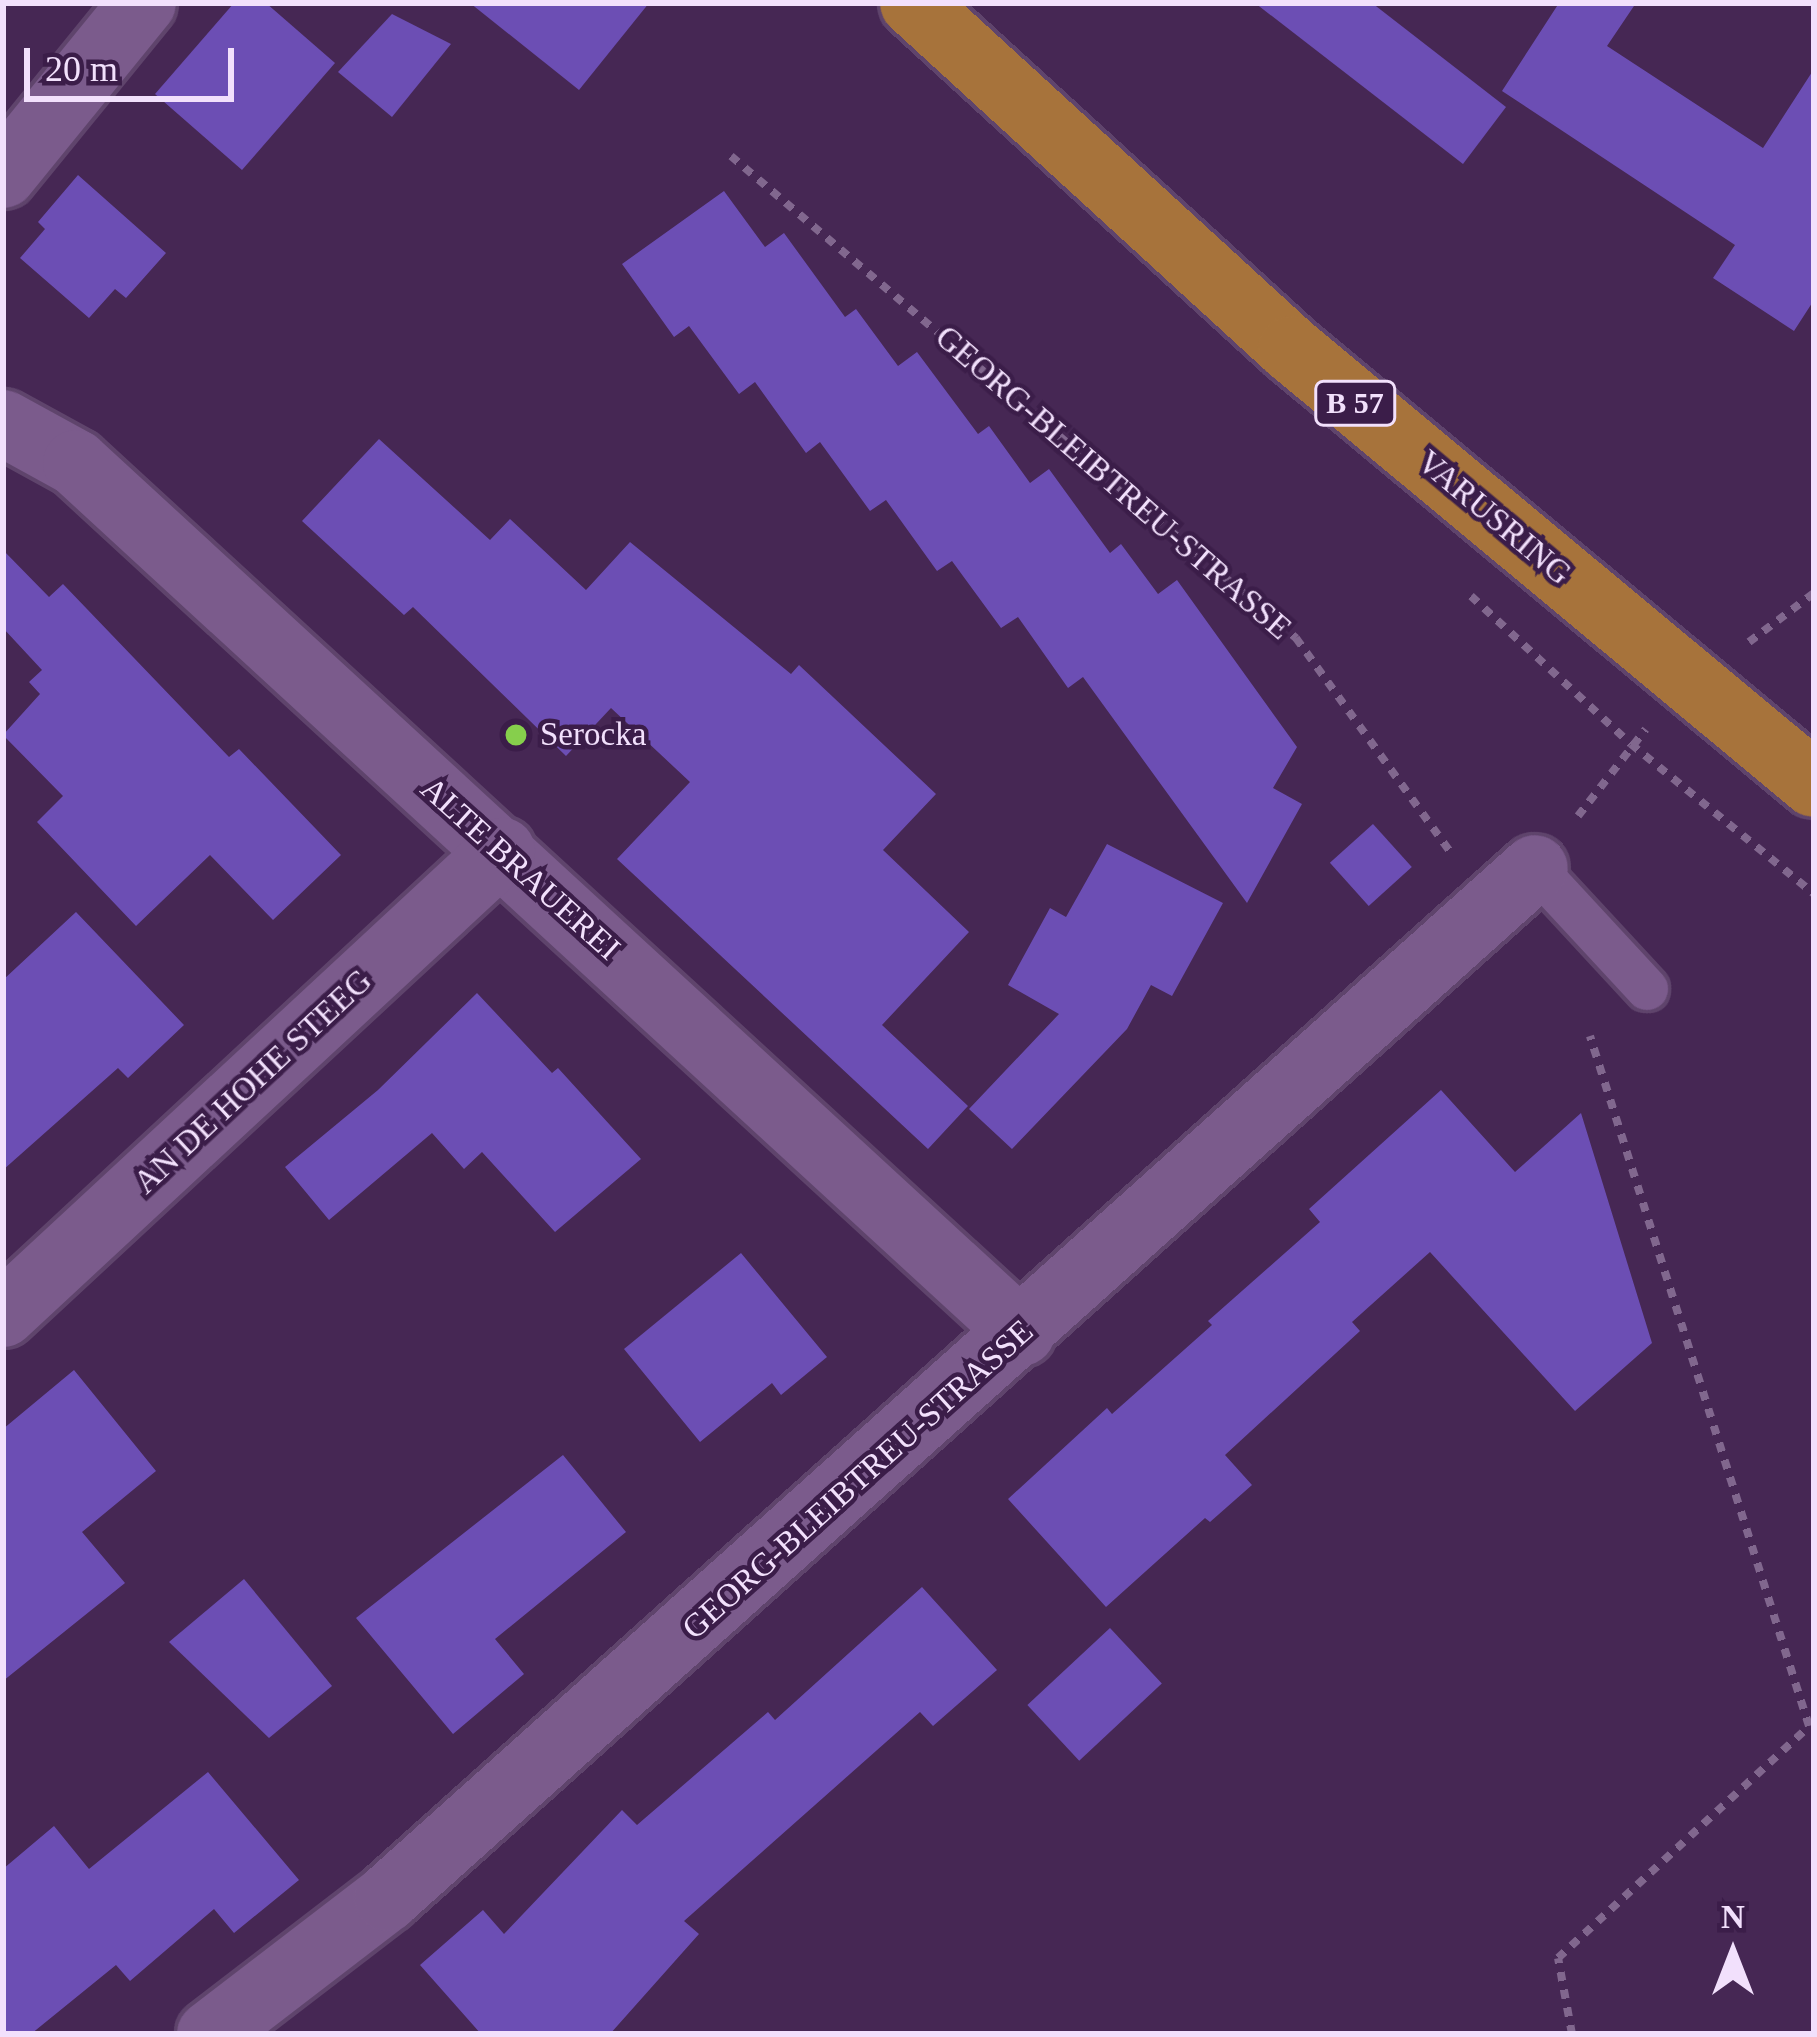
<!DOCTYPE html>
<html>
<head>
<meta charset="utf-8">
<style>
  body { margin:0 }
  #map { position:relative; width:1817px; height:2037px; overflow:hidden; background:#462754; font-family:"Times New Roman",serif }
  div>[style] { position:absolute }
  .building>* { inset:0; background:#6c4eb4; transform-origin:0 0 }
  .path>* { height:8px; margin-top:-4px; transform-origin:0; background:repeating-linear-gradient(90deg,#81678e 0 9px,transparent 0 18px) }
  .roads { filter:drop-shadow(3px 0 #5f446c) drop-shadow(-3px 0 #5f446c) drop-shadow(0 3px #5f446c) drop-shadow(0 -3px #5f446c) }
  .service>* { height:42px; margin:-21px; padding:0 21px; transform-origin:21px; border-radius:21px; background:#7b5b8c }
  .minor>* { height:66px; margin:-33px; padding:0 33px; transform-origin:33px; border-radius:33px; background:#7b5b8c }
  .primary>* { height:66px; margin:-33px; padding:0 33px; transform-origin:33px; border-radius:33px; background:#a7733b }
  .dots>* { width:33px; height:33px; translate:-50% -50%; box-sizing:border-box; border:6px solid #3b1d49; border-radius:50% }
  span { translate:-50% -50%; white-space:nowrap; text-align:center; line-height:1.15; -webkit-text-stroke:9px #3b1d49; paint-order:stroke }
  .shield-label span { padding:3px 9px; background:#3b1d49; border:3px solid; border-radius:9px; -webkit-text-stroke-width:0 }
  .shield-label { font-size:30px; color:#f2e0fc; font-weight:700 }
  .street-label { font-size:33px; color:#f2e0fc }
  .poi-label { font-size:33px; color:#f2e0fc }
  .left { translate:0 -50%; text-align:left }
  .frame { position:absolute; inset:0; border:6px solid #f2e0fc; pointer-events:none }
  .north { position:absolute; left:1673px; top:1893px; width:120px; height:120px; -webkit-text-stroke:9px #3b1d49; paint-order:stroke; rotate:0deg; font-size:33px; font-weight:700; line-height:48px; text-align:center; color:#f2e0fc }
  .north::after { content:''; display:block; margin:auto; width:42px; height:54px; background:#f2e0fc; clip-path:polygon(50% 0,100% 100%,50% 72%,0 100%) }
  .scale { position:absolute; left:24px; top:48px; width:210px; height:54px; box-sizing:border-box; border:6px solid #f2e0fc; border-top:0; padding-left:15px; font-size:36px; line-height:42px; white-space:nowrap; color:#f2e0fc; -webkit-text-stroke:9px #3b1d49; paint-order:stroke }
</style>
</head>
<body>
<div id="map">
  <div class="building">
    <div style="clip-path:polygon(234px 3px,266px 3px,335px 63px,242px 170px,155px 94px)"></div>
    <div style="clip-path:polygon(470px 3px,649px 3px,579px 90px)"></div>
    <div style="clip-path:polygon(1255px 3px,1372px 3px,1506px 107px,1463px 164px)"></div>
    <div style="clip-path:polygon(1559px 3px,1636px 3px,1607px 46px,1763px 148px,1814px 69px,1814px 300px,1794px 331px,1713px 278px,1735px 245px,1502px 91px)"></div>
    <div style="clip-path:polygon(392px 14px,451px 44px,392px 117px,338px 72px)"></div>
    <div style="clip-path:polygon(78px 175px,166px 253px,126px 298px,115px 289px,89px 318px,20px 258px,45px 229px,38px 222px)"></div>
    <div style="clip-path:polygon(724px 191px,765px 247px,784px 233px,845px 317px,856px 309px,898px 366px,917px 352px,978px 434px,989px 426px,1030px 483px,1049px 469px,1110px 553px,1121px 544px,1158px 594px,1177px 580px,1297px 747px,1273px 788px,1302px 804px,1247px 903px,1083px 677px,1068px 688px,1018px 617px,1001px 628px,952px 561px,937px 571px,886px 500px,870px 511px,820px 442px,806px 453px,755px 382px,739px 394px,689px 326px,674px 337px,622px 264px)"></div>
    <div style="clip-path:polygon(379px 439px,490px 540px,510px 519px,586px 590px,630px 542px,791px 674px,799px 665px,936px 794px,883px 850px,969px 932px,882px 1025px,968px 1106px,928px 1149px,617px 859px,690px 782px,611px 708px,566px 756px,413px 607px,404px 615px,302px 521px)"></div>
    <div style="clip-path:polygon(3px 550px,49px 597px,63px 584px,229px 757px,239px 749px,341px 855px,273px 920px,210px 855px,136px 926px,37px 822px,63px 796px,3px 735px,40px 694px,29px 682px,42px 670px,3px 628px)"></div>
    <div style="left:1373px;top:824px;width:58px;height:58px;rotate:48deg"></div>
    <div style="clip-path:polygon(1107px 844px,1223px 903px,1172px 996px,1151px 985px,1127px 1029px,1012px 1149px,969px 1109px,1059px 1014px,1008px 985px,1050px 908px,1066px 917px)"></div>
    <div style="clip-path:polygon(76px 912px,184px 1025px,128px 1078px,118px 1068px,3px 1170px,3px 980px)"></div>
    <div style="clip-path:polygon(477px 993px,552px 1073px,558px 1068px,641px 1159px,555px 1232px,482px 1152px,464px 1169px,432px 1133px,329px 1220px,285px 1167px,378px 1090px)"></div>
    <div style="clip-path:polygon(1441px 1090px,1515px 1172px,1581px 1113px,1652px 1343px,1575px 1411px,1430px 1252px,1352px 1322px,1360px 1331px,1225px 1455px,1252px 1485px,1210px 1522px,1205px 1518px,1106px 1607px,1008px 1499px,1107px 1408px,1112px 1414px,1212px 1325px,1208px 1321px,1320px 1222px,1309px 1209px)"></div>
    <div style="clip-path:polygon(741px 1253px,827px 1357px,781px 1395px,772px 1383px,700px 1442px,624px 1349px)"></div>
    <div style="clip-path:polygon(74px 1370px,156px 1471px,82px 1532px,125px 1583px,3px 1681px,3px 1429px)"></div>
    <div style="clip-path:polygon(563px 1455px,626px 1532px,495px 1639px,524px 1674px,453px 1734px,356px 1618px)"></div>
    <div style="clip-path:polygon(244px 1579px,332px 1686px,269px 1738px,169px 1642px)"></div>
    <div style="clip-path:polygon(922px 1587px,997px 1670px,933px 1726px,920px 1712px,684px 1921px,699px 1934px,610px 2034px,481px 2034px,420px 1965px,483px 1910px,504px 1934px,622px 1810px,637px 1825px,768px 1712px,775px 1720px)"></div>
    <div style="left:1110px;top:1628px;width:76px;height:113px;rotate:47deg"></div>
    <div style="clip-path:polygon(208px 1772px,299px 1880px,234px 1933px,214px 1909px,130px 1981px,116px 1965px,31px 2034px,3px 2034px,3px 1869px,54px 1826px,89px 1869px)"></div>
  </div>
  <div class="path">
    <div style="left:731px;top:156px;width:743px;rotate:40.47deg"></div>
    <div style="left:1296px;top:638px;width:266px;rotate:54.2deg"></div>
    <div style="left:1471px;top:596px;width:218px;rotate:42.8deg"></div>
    <div style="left:1631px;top:744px;width:237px;rotate:39.3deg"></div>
    <div style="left:1749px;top:642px;width:81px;rotate:-37deg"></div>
    <div style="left:1578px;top:816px;width:110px;rotate:-52deg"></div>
    <div style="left:1572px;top:2034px;width:77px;rotate:-100.4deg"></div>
    <div style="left:1558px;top:1958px;width:342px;rotate:-42.7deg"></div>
    <div style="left:1809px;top:1726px;width:724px;rotate:-107.61deg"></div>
  </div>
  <div class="roads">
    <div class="service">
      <div style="left:1535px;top:868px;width:165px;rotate:47.2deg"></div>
    </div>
    <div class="minor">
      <div style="left:3px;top:175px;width:222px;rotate:-50.9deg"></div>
      <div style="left:3px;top:423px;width:83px;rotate:28.7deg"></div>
      <div style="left:76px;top:463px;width:1285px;rotate:42.6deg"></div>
      <div style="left:3px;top:1314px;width:681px;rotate:-42.86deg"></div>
      <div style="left:210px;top:2034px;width:223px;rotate:-37.5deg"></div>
      <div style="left:387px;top:1898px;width:1542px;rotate:-41.9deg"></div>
    </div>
    <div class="primary">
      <div style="left:913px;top:3px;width:512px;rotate:42.47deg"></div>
      <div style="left:1291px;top:349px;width:680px;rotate:39.75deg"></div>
    </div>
  </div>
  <div class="dots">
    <div style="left:516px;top:735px;background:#86cf4c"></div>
  </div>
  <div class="shield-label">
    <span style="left:1355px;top:403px">B 57</span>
  </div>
  <div class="street-label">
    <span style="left:1113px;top:483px;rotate:41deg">GEORG-BLEIBTREU-STRASSE</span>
    <span style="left:1494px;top:518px;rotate:40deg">VARUSRING</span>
    <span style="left:520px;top:869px;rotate:42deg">ALTE BRAUEREI</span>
    <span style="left:253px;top:1082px;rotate:-43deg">AN DE HOHE STEEG</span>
    <span style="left:858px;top:1480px;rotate:-42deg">GEORG-BLEIBTREU-STRASSE</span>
  </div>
  <div class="poi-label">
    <span class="left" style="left:540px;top:735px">Serocka</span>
  </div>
  <div class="frame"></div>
  <div class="north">N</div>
  <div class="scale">20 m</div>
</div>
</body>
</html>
